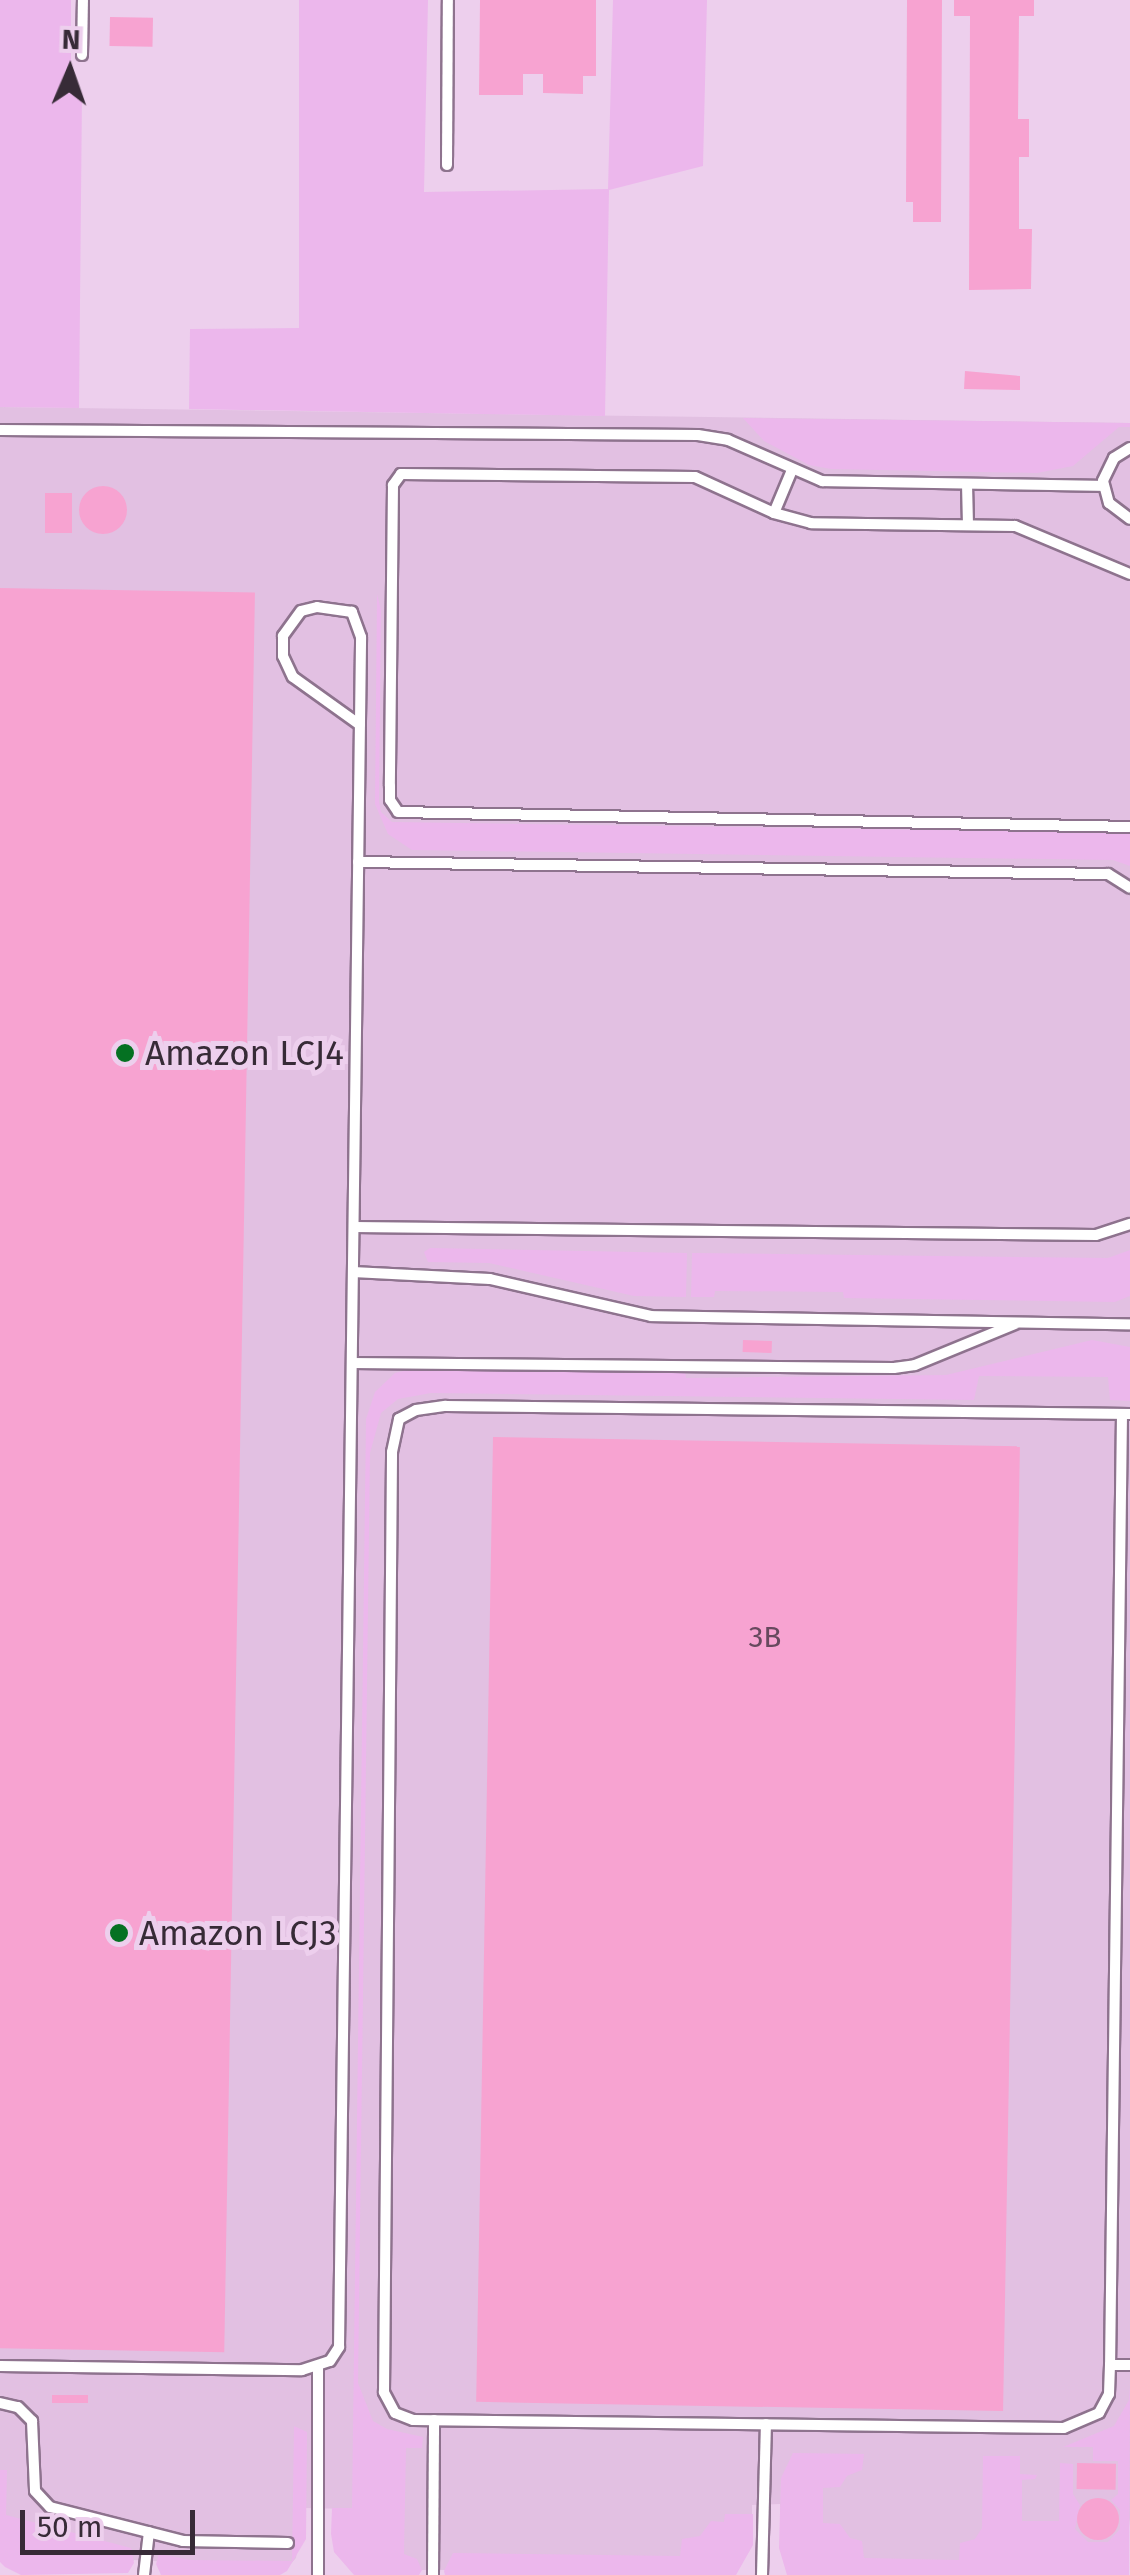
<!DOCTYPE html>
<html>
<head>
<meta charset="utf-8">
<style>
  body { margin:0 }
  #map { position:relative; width:1130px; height:2575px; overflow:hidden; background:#edcfed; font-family:"Fira Sans",sans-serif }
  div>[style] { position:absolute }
  .built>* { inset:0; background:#e2c0e2 }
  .green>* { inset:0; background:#ecb7ec }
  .building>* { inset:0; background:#f7a3d1; transform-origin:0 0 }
  .round { border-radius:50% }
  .roads { filter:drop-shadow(2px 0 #8e738e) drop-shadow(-2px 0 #8e738e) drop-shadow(0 2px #8e738e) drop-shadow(0 -2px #8e738e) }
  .lane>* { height:10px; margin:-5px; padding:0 5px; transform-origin:5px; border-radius:5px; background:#fff }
  .dots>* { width:28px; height:28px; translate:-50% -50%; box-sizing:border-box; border:5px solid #edcfed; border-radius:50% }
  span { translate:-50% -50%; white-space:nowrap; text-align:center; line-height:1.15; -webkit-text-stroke:10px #edcfed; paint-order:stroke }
  .number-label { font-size:30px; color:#67495e }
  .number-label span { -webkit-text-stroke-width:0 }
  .poi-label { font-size:35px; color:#372b37 }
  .left { translate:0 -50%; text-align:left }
  .north { position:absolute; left:20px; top:20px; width:100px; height:100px; -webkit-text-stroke:8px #edcfed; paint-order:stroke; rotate:2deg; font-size:28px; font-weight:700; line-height:40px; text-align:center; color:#372b37 }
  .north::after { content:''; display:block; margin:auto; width:35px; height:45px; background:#372b37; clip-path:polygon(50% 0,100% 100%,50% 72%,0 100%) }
  .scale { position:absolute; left:20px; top:2510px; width:175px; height:45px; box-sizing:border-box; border:5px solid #372b37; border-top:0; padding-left:12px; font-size:30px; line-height:35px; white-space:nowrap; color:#372b37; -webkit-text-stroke:8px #edcfed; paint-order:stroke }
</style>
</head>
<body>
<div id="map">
  <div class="built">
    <div style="clip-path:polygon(0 407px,1130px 423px,1130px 2518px,1124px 2574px,847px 2575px,780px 2515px,780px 2504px,752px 2505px,752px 2516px,728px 2559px,453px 2575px,447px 2570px,420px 2570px,352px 2509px,304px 2508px,296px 2558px,287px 2568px,134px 2560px,124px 2572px,0 2558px)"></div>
  </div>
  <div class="green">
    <div style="clip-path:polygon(0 0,71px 0,71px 77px,82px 94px,79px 408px,0 407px)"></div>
    <div style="clip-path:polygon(299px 0,428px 0,424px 192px,608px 189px,613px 0,707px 0,703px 166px,609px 190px,605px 416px,189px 409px,190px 329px,299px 328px)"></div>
    <div style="clip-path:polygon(743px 418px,1130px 423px,1130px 427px,1119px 427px,1073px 466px,1037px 473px,831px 469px,809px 465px,764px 441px)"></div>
    <div style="clip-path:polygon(377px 594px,381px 610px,379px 801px,381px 812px,392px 822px,1130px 833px,1130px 866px,1113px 860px,412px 850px,388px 834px,375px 804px)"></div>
    <div style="clip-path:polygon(430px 1248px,687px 1253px,686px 1297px,634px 1296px,489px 1263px,428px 1262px,424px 1252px)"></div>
    <div style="clip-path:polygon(1130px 1250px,1130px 1296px,1115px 1302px,844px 1298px,843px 1292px,715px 1291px,714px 1297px,691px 1297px,692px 1253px,1108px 1258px)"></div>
    <div style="clip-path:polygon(1092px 1340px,1130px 1347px,1130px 1401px,1110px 1400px,1108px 1377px,979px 1376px,974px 1400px,431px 1393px,398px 1399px,381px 1413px,370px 1453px,358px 2383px,373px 2421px,387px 2429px,423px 2437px,422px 2448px,406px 2448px,404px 2554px,417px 2559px,422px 2570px,419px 2575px,354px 2575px,334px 2552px,331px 2534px,332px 2508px,352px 2508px,366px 1419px,375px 1392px,395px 1373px,416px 1368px,685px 1371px,686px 1378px,946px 1375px)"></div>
    <div style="clip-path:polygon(1130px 2387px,1129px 2575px,787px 2575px,779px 2548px,781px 2478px,793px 2453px,864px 2454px,862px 2470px,847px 2476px,840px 2487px,823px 2488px,823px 2523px,840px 2524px,850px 2538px,862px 2541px,864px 2558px,959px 2560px,960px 2543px,975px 2539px,982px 2528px,983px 2456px,1020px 2456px,1020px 2474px,1037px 2475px,1035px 2479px,1022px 2480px,1022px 2521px,1059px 2521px,1060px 2463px,1073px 2464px,1073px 2494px,1080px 2505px,1075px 2529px,1088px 2542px,1108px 2542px,1120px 2529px,1120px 2510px,1111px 2500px,1118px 2494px,1118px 2461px,1093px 2461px,1093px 2447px,1063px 2447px,1114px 2426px,1129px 2400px)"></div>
    <div style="clip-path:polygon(294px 2426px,307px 2432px,306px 2539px,287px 2571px,280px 2575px,161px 2575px,156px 2564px,159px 2554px,191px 2560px,292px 2561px)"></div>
    <div style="clip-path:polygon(0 2470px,7px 2470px,6px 2515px,131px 2548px,134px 2563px,128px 2573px,21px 2575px,5px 2567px,0 2562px)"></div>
    <div style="clip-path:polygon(725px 2514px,753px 2514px,753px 2545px,736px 2575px,445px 2575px,444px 2571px,453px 2553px,680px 2556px,682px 2539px,700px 2536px,711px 2521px,724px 2522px)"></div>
  </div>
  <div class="building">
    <div style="clip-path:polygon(480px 0,596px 0,596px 76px,583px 76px,583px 94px,543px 93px,543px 74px,523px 74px,523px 95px,479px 95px)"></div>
    <div style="clip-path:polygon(907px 0,942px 0,941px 222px,913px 222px,913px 202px,906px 202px)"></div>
    <div style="clip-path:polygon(954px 0,1034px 0,1034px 16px,1019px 16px,1018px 119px,1029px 119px,1029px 157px,1019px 157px,1019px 229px,1032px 229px,1031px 289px,969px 290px,970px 16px,954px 16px)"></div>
    <div style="left:110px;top:17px;width:43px;height:29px;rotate:1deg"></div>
    <div style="clip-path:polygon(965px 371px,1020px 376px,1020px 390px,964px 389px)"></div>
    <div class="round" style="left:79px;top:486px;width:48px;height:48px"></div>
    <div style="left:45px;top:493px;width:27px;height:40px"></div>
    <div style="left:0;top:588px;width:255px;height:1760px;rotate:1deg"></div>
    <div style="left:743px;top:1340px;width:29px;height:12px;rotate:2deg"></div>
    <div style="left:493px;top:1437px;width:527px;height:965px;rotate:1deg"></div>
    <div style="left:52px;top:2395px;width:36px;height:8px"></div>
    <div style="left:1077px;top:2463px;width:39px;height:26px;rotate:1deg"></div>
    <div class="round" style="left:1077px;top:2498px;width:42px;height:42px"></div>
  </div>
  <div class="roads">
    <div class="lane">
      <div style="left:82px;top:55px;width:55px;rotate:-89deg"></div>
      <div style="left:447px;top:165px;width:165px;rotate:-89.7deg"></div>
      <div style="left:0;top:430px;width:698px;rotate:0.41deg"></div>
      <div style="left:698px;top:435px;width:30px;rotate:9deg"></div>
      <div style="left:728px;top:440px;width:103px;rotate:23.6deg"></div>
      <div style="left:822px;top:481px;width:282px;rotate:1deg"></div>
      <div style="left:1130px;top:448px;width:19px;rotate:148deg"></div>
      <div style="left:1114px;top:458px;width:25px;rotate:116deg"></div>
      <div style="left:1103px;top:481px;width:23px;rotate:75deg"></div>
      <div style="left:1109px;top:503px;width:26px;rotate:37deg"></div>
      <div style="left:967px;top:484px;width:40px;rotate:88.6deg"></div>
      <div style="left:774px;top:513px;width:47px;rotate:-67.3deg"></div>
      <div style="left:1130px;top:574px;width:125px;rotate:-157.3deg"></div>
      <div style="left:1015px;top:526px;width:204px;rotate:-179.2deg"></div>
      <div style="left:811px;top:523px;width:38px;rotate:-165deg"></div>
      <div style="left:774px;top:513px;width:87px;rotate:-155.5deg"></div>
      <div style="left:695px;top:477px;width:294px;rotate:-179.4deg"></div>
      <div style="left:401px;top:474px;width:14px;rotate:126deg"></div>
      <div style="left:393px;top:485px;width:301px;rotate:90.6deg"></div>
      <div style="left:390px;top:786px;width:14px;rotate:90deg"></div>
      <div style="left:390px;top:800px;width:14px;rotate:56deg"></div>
      <div style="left:398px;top:812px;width:732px;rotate:1.17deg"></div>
      <div style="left:358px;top:862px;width:750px;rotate:0.92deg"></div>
      <div style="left:1108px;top:874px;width:26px;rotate:32deg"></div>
      <div style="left:354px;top:1227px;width:742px;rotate:0.62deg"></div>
      <div style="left:1096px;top:1235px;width:36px;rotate:-18deg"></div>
      <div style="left:353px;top:1272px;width:137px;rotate:2.9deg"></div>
      <div style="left:490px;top:1279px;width:165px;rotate:12.9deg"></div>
      <div style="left:651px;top:1316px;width:479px;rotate:1deg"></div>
      <div style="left:352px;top:1363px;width:542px;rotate:0.53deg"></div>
      <div style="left:894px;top:1368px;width:21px;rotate:-8deg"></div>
      <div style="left:915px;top:1365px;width:108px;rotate:-22.3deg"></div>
      <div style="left:1122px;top:1414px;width:951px;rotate:90.72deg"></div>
      <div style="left:1110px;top:2365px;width:29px;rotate:92deg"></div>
      <div style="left:1109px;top:2394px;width:21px;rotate:118deg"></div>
      <div style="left:1099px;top:2413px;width:38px;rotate:157deg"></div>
      <div style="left:1064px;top:2428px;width:651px;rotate:-179.3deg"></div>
      <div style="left:413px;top:2420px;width:19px;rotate:-159deg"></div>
      <div style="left:395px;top:2413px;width:24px;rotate:-118deg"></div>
      <div style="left:384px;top:2392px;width:940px;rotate:-89.51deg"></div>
      <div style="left:392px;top:1452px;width:34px;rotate:-78deg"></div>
      <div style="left:399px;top:1419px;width:19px;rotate:-28deg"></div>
      <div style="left:416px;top:1410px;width:30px;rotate:-8deg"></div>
      <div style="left:446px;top:1406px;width:684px;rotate:0.67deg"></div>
      <div style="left:1110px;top:2365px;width:20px"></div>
      <div style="left:0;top:2366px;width:302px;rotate:0.8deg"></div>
      <div style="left:302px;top:2370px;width:29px;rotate:-18deg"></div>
      <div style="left:330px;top:2361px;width:17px;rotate:-57deg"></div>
      <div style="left:339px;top:2347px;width:1710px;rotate:-89.26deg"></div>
      <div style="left:361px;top:637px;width:27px;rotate:-110deg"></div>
      <div style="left:352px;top:612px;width:35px;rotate:-172deg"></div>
      <div style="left:317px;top:607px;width:16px;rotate:166deg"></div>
      <div style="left:301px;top:611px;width:31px;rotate:126deg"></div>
      <div style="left:283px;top:636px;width:20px;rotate:90deg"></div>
      <div style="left:283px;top:656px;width:23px;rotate:65deg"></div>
      <div style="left:293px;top:677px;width:82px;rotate:35.6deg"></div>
      <div style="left:318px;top:2367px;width:208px;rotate:90deg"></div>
      <div style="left:0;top:2403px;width:18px;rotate:13deg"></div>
      <div style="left:18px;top:2407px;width:20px;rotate:45deg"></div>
      <div style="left:32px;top:2421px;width:70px;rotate:87.5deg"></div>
      <div style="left:35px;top:2491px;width:22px;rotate:47deg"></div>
      <div style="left:50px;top:2507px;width:137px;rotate:14.3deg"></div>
      <div style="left:183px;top:2541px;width:105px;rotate:1.1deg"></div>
      <div style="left:144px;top:2575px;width:43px;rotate:-83.4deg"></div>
      <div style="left:433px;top:2575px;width:155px;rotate:-89.6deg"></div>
      <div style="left:762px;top:2575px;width:151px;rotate:-88.5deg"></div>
    </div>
  </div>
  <div class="dots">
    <div style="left:125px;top:1053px;background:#057122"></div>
    <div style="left:119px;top:1933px;background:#057122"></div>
  </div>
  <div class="number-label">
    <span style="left:765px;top:1637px">3B</span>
  </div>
  <div class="poi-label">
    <span class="left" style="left:145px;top:1053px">Amazon LCJ4</span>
    <span class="left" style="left:139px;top:1933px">Amazon LCJ3</span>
  </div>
  <div class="north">N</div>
  <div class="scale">50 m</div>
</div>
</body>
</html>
